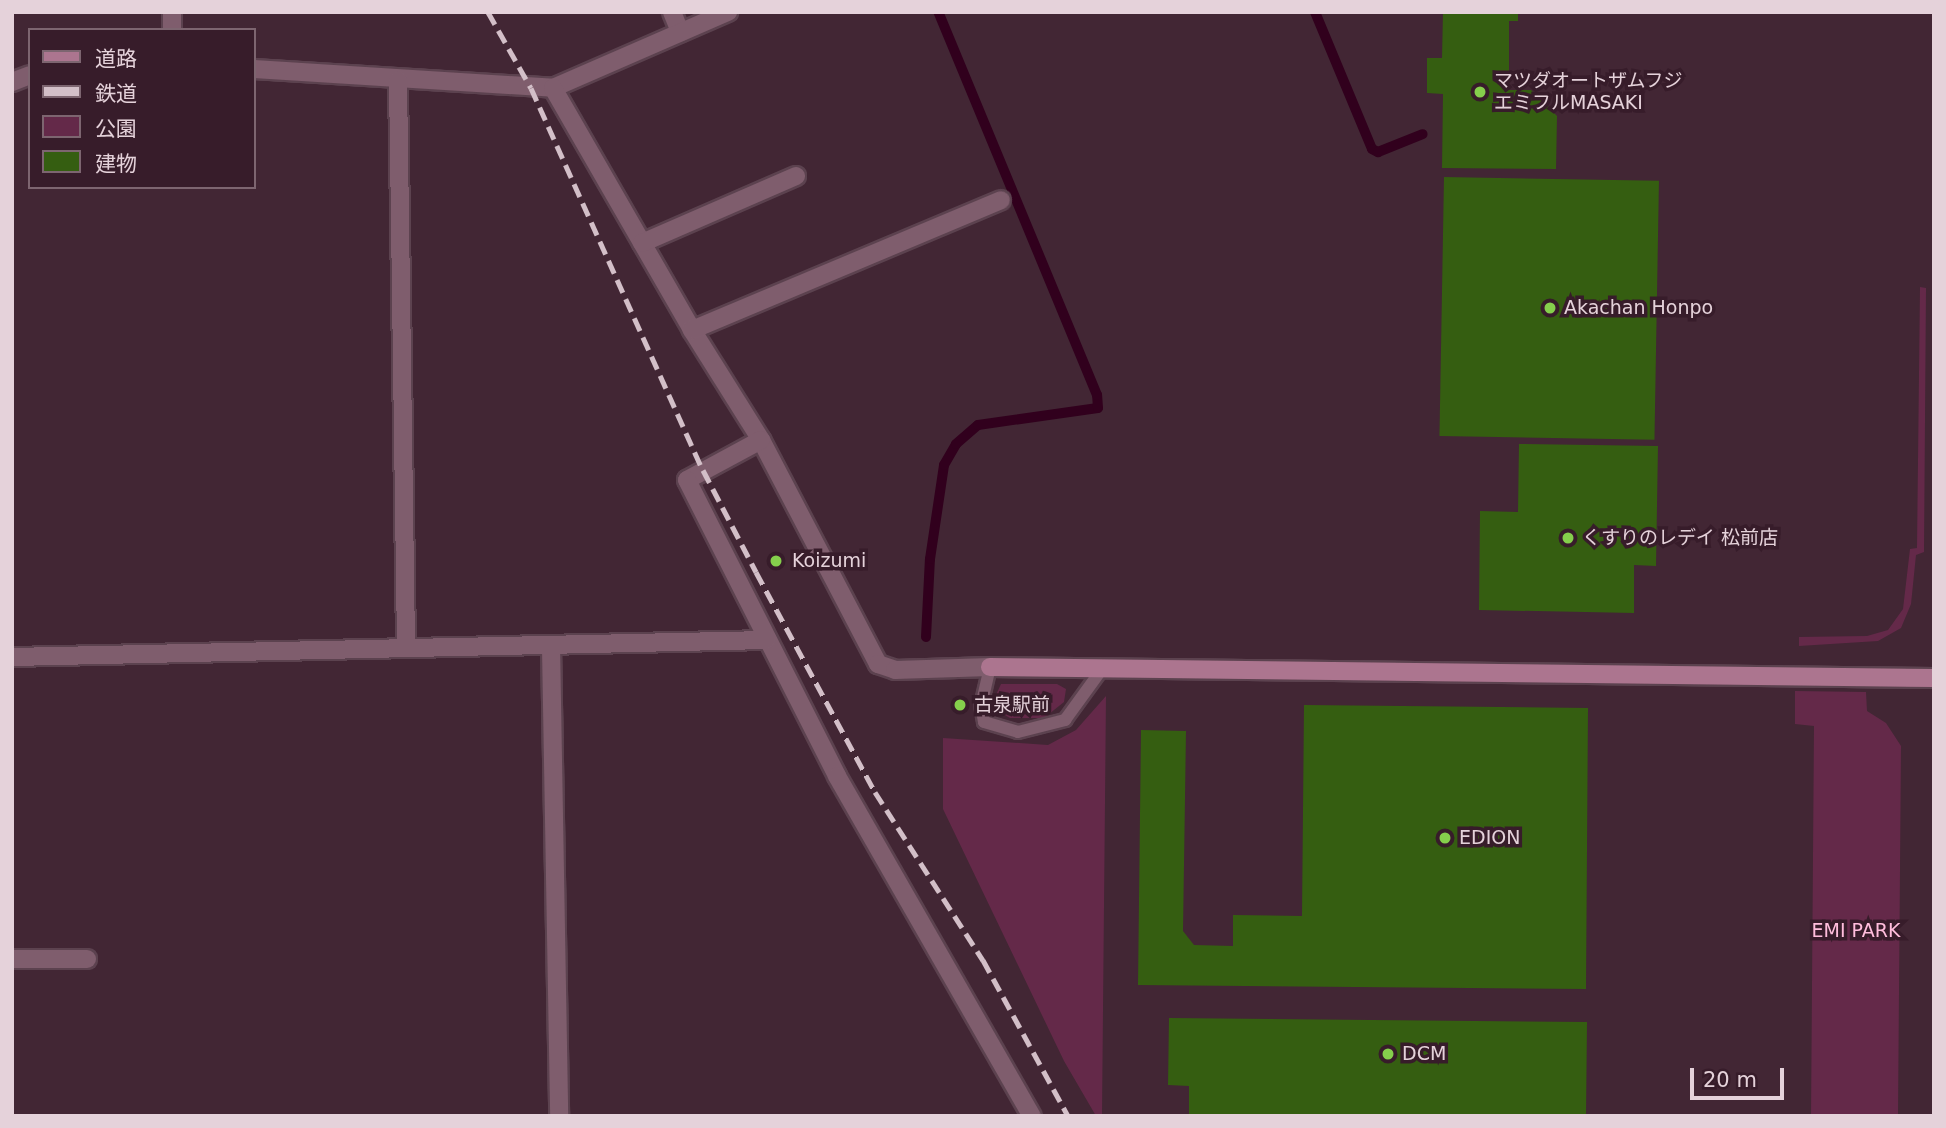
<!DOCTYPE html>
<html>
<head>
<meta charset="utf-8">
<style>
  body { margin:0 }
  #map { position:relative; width:1946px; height:1128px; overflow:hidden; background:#422634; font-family:"DejaVu Sans","Noto Sans JP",sans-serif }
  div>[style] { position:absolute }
  .green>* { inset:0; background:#642949 }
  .stream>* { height:10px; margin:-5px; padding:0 5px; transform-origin:5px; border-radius:5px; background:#31001d }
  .building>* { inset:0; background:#355e11; transform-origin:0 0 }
  .roads { filter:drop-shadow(2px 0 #5c424f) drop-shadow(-2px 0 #5c424f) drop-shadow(0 2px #5c424f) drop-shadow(0 -2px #5c424f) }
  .lane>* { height:12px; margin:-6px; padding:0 6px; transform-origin:6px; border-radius:6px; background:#7f5d6d }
  .street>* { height:18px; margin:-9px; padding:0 9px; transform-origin:9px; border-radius:9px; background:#7f5d6d }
  .secondary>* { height:18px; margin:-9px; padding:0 9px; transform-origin:9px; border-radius:9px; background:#ac758f }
  .rail>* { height:5px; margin-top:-2.5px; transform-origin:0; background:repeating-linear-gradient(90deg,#d3bfc8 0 14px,transparent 0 21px) }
  .dots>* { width:19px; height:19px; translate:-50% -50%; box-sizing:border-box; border:4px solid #371c2a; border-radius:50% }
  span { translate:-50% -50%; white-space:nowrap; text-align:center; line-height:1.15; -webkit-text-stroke:7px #371c2a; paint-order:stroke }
  .poi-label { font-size:19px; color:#e5d2da }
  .left { translate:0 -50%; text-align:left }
  .park-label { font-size:19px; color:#ffbddc }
  .frame { position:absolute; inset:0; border:14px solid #e5d2da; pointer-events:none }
  .legend { position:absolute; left:28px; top:28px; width:228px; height:161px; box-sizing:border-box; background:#371c2a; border:2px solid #7d6570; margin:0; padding:9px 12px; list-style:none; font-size:21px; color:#e5d2da }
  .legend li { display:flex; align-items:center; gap:14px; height:35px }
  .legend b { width:35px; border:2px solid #7d6570 }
  .scale { position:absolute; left:1690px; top:1068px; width:94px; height:32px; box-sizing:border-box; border:4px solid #e5d2da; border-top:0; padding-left:9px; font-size:21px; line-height:24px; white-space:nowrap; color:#e5d2da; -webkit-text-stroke:5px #371c2a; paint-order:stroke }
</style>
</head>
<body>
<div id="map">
  <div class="green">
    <div style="clip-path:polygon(1920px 287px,1926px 288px,1924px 552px,1916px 555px,1911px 604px,1901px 628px,1878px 641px,1799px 646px,1799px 637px,1867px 636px,1888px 630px,1903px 609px,1910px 549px,1917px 548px)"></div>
    <div style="clip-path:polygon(1001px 684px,1057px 684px,1066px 689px,1064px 702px,1044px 718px,1010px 718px,996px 710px,995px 697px)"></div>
    <div style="clip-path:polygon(1795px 691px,1866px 692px,1867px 711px,1886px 723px,1901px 746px,1898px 1116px,1811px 1116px,1814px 726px,1795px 724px)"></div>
    <div style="clip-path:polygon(1106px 696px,1102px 1116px,1096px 1116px,1064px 1061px,943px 809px,943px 738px,1048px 745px,1076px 730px)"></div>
  </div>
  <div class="stream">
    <div style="left:1315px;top:12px;width:148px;rotate:67.4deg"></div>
    <div style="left:1372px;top:149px;width:7px;rotate:27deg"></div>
    <div style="left:1378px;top:152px;width:48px;rotate:-21.8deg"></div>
    <div style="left:926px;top:637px;width:78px;rotate:-87.1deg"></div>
    <div style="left:930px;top:559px;width:95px;rotate:-81.5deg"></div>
    <div style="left:944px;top:465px;width:24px;rotate:-60deg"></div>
    <div style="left:956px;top:444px;width:29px;rotate:-41deg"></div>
    <div style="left:978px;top:425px;width:121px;rotate:-8.1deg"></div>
    <div style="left:1098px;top:408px;width:13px;rotate:-94deg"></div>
    <div style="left:1097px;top:395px;width:415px;rotate:-112.5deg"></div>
  </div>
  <div class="building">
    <div style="clip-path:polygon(1443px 12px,1518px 12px,1518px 21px,1509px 21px,1509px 90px,1531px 90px,1557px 116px,1556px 169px,1442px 168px,1443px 94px,1427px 93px,1427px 58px,1442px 58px)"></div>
    <div style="left:1444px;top:177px;width:215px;height:259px;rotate:1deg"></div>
    <div style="clip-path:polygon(1519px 444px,1658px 446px,1656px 566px,1634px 565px,1634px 613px,1479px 610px,1480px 511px,1518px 512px)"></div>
    <div style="clip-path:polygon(1304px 705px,1588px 708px,1586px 989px,1138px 985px,1141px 730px,1186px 731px,1183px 931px,1194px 945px,1233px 946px,1233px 915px,1302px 916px)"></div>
    <div style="clip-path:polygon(1169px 1018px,1587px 1022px,1586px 1116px,1189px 1116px,1189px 1086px,1168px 1085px)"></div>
  </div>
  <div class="roads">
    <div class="lane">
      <div style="left:990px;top:667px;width:39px;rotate:103deg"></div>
      <div style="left:981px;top:705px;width:17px;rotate:80deg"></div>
      <div style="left:984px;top:722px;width:35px;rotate:16deg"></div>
      <div style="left:1018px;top:732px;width:49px;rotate:-14.3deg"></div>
      <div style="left:1065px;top:720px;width:63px;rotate:-54deg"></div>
    </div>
    <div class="street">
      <div style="left:172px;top:12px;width:18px;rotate:90deg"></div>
      <div style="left:672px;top:12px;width:22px;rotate:68deg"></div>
      <div style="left:254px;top:69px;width:300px;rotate:3.6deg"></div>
      <div style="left:553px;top:88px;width:191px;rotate:-23.5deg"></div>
      <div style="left:398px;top:80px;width:567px;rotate:89.19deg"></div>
      <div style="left:12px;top:82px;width:19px;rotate:-21deg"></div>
      <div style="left:553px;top:88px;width:279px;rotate:60.1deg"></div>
      <div style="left:692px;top:330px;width:130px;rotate:57.9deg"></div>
      <div style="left:761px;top:440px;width:253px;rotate:62.4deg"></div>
      <div style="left:878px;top:664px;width:18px;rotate:19deg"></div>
      <div style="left:895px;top:670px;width:95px;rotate:-1.8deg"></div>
      <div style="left:642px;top:243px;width:168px;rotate:-23.5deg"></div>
      <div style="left:692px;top:330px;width:335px;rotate:-22.8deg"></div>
      <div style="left:761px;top:440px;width:84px;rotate:151.6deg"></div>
      <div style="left:687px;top:480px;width:332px;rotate:63.1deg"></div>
      <div style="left:837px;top:776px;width:392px;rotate:60.2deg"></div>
      <div style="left:551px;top:646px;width:470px;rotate:89deg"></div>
      <div style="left:12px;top:657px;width:755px;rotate:-1.29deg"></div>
      <div style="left:12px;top:959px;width:75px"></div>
    </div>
    <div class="secondary">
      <div style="left:990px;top:667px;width:944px;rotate:0.67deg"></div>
    </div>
  </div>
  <div class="rail">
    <div style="left:488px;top:12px;width:87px;rotate:60.5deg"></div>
    <div style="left:531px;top:88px;width:419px;rotate:65.8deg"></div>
    <div style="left:703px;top:470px;width:115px;rotate:62.5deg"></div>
    <div style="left:756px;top:572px;width:250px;rotate:61.6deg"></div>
    <div style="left:875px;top:792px;width:200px;rotate:57.3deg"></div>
    <div style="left:983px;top:960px;width:178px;rotate:61.4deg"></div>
  </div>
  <div class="dots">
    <div style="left:1480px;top:92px;background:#85cf4c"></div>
    <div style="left:1550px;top:308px;background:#85cf4c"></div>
    <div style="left:1568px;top:538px;background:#85cf4c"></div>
    <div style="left:776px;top:561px;background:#85cf4c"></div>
    <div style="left:960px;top:705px;background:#85cf4c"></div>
    <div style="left:1445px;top:838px;background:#85cf4c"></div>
    <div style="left:1388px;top:1054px;background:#85cf4c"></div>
  </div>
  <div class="poi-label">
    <span class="left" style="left:1494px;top:92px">マツダオートザムフジ<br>エミフルMASAKI</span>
    <span class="left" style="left:1564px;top:308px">Akachan Honpo</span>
    <span class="left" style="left:1582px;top:538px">くすりのレデイ 松前店</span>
    <span class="left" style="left:792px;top:561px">Koizumi</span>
    <span class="left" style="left:974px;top:705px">古泉駅前</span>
    <span class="left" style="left:1459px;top:838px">EDION</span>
    <span class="left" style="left:1402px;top:1054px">DCM</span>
  </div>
  <div class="park-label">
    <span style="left:1856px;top:931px">EMI PARK</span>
  </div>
  <div class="frame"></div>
  <ul class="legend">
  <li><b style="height:9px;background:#ac758f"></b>道路</li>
  <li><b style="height:9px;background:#d3bfc8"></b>鉄道</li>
  <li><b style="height:19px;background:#642949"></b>公園</li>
  <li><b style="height:19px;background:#355e11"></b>建物</li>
  </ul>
  <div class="scale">20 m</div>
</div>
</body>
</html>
